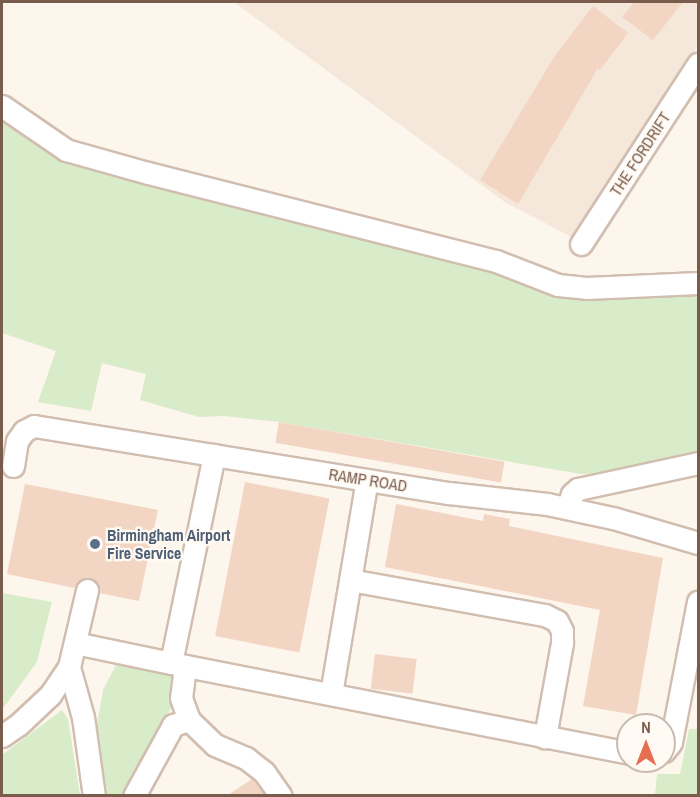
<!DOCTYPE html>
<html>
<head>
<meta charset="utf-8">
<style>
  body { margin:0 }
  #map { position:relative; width:700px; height:797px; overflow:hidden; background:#fdf6ec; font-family:"Archivo Narrow",sans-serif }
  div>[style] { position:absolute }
  .residential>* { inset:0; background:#f5e8da }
  .green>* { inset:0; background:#d8ecc9 }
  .building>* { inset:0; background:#f3d5c3; transform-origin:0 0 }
  .roads { filter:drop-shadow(2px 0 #d1beb0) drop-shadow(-2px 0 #d1beb0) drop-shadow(0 2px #d1beb0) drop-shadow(0 -2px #d1beb0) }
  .minor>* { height:21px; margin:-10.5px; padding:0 10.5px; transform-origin:10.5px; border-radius:10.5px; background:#fff }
  .dots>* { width:16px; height:16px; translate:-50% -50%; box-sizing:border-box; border:3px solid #fffaf3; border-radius:50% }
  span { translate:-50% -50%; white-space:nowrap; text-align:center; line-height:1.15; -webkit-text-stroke:4.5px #fffaf3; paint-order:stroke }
  .street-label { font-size:16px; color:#7a5c4d }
  .service-label { font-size:16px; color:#4e5e75; font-weight:700 }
  .left { translate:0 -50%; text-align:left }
  .frame { position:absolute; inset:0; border:3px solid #7a5c4d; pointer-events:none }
  .north { position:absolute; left:616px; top:713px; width:60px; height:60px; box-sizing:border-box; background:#fffaf3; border:2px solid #cabbb1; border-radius:50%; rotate:0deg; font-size:16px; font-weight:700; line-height:24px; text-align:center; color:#7a5c4d }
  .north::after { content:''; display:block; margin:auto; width:21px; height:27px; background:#e76f51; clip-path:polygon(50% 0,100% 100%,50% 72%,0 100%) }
</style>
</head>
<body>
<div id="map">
  <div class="residential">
    <div style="clip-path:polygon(234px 2px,698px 2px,698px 45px,574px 238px,506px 203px)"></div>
  </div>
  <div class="green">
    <div style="clip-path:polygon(2px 109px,66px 158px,446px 250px,571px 293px,698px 293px,698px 453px,635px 473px,581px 474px,279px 422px,224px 416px,199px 417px,140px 400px,146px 374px,102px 363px,91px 411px,38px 402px,56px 351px,2px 333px)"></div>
    <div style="clip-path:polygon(2px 593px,52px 602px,37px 662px,2px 710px)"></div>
    <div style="clip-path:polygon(116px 665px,175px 676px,172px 705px,157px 743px,128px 795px,107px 795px,97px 725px,103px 690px)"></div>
    <div style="clip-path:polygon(62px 710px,68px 719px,80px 795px,2px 795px,2px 755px)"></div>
    <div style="clip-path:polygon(689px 729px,698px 729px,698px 795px,655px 795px,657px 774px,680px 774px)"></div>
  </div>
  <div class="building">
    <div style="clip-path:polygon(634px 2px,683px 2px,653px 40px,622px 17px)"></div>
    <div style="clip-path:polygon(593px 6px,628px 33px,600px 70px,598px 68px,518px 204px,480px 180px,554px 57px)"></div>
    <div style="left:279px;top:422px;width:229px;height:21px;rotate:10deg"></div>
    <div style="left:245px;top:482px;width:86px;height:157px;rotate:11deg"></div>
    <div style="clip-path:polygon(25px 484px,158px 510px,139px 601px,99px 593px,96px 581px,89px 578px,78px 581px,74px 588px,7px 574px)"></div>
    <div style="clip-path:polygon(396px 504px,483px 521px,484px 514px,510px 519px,509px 526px,663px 558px,636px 715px,583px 706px,600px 610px,385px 567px)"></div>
    <div style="left:375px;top:654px;width:42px;height:35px;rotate:7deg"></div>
    <div style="clip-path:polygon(252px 779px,265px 795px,228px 795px)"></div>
  </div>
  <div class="roads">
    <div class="minor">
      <div style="left:2px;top:106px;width:78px;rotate:34.5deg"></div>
      <div style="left:66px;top:150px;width:85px;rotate:15.7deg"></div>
      <div style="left:148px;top:173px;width:359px;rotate:14.2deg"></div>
      <div style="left:496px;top:261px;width:66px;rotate:21.2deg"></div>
      <div style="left:558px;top:285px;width:28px;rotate:6deg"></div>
      <div style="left:586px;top:288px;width:112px;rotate:-2.6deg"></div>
      <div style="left:581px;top:244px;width:215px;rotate:-57deg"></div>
      <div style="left:214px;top:455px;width:212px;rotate:101.7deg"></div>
      <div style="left:171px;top:663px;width:466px;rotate:11.1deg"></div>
      <div style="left:13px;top:466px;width:25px;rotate:-81deg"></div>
      <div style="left:17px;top:441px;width:12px;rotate:-55deg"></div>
      <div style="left:24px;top:431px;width:11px;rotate:-27deg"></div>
      <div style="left:34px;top:426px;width:420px;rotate:9.2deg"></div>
      <div style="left:449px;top:493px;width:99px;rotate:6.4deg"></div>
      <div style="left:547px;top:504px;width:67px;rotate:12deg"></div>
      <div style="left:613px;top:518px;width:89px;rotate:16.4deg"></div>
      <div style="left:567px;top:508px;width:15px;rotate:-70deg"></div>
      <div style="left:572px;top:494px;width:8px;rotate:-40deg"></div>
      <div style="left:578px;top:489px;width:123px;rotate:-12.2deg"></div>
      <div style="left:350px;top:580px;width:198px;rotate:10.2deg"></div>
      <div style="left:545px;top:615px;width:13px;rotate:27deg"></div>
      <div style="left:557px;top:621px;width:11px;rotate:63deg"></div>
      <div style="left:562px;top:631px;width:12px;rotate:90deg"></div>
      <div style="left:562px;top:643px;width:96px;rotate:100.3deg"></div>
      <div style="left:75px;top:643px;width:98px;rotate:11.8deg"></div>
      <div style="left:185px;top:666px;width:32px;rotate:97deg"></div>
      <div style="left:181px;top:698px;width:23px;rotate:70deg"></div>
      <div style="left:189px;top:720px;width:36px;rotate:44deg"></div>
      <div style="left:215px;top:745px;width:34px;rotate:23deg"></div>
      <div style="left:246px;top:758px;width:23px;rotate:38deg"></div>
      <div style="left:264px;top:772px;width:29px;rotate:55deg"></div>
      <div style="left:69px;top:667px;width:52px;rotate:74.4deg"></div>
      <div style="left:83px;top:717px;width:80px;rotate:82.1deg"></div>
      <div style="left:331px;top:694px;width:217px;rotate:-80.5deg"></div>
      <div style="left:2px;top:736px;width:19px;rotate:-35deg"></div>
      <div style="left:18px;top:725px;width:44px;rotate:-43.2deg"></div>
      <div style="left:50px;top:695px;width:34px;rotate:-56deg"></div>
      <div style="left:69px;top:667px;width:79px;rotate:-76.8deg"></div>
      <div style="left:664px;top:751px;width:11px;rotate:-52deg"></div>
      <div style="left:671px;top:742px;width:143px;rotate:-79.1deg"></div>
      <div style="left:134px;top:796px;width:81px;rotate:-61.2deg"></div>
      <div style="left:173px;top:725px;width:17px;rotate:-17deg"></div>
    </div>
  </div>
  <div class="dots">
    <div style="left:95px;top:544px;background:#5c6f8a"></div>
  </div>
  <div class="street-label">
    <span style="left:640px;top:154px;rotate:-57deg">THE FORDRIFT</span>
    <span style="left:368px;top:480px;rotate:9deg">RAMP ROAD</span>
  </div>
  <div class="service-label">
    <span class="left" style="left:107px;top:544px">Birmingham Airport<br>Fire Service</span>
  </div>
  <div class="frame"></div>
  <div class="north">N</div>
</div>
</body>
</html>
